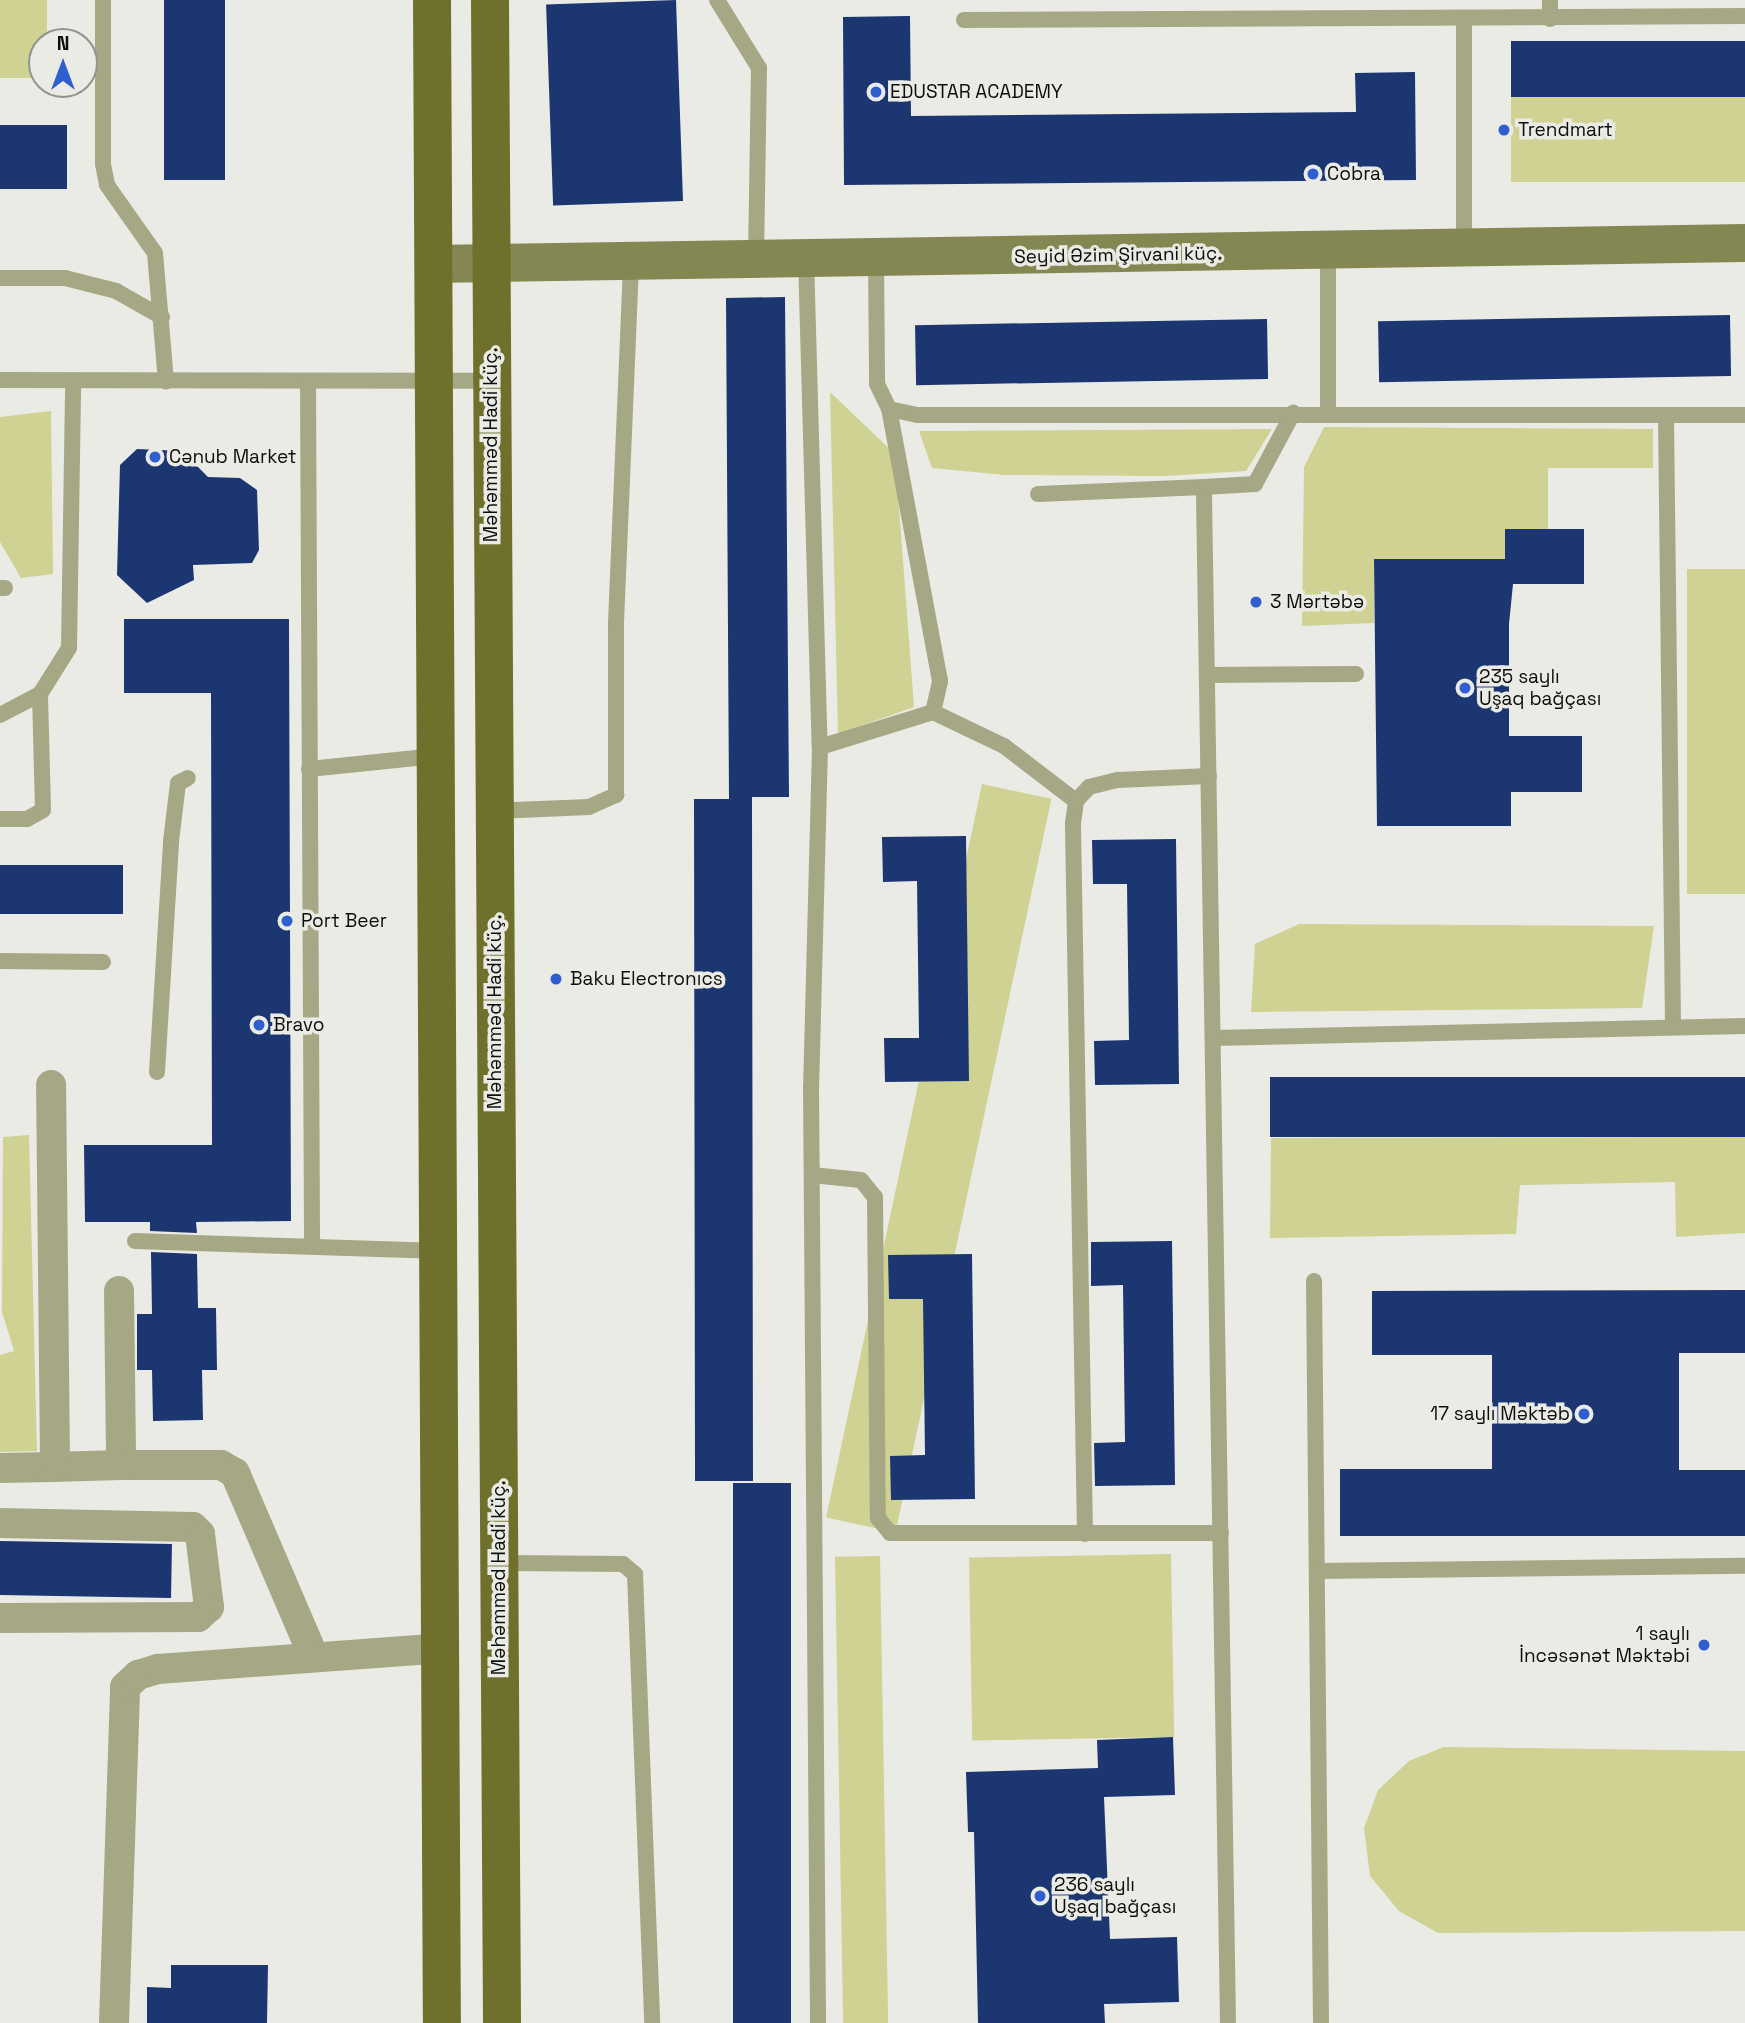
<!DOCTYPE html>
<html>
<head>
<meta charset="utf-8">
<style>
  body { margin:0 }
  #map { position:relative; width:1745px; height:2023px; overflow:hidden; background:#eaebe5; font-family:"Space Grotesk",sans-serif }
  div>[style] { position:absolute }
  .green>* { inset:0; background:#cfd292; transform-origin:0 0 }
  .building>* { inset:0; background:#1b3671; transform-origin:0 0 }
  .lane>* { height:16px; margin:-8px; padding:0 8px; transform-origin:8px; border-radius:8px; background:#a6a885 }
  .street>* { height:30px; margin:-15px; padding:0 15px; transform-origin:15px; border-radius:15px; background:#a6a885 }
  .secondary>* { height:38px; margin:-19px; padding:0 19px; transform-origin:19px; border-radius:19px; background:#858753 }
  .primary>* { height:38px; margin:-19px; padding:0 19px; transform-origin:19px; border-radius:19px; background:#6e702b }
  .dots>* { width:19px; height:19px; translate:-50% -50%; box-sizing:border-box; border:4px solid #eaebe5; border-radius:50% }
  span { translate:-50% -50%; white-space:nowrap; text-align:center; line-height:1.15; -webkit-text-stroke:7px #eaebe5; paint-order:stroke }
  .poi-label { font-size:19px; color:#0d0d0b }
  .left { translate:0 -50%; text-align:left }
  .right { translate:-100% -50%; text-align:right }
  .street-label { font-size:19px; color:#0d0d0b }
  .north { position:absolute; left:28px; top:28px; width:70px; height:70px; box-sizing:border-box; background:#eaebe5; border:2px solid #92928e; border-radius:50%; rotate:0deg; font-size:19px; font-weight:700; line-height:28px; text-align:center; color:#0d0d0b }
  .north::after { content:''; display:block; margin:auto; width:24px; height:32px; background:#2f5fce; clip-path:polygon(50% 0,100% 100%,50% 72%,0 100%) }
</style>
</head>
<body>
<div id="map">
  <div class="green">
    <div style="left:0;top:0;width:47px;height:78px"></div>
    <div style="left:1511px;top:97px;width:234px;height:85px"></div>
    <div style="clip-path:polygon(830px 392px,895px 454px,914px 707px,838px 734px)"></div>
    <div style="clip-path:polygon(51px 411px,53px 574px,21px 578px,0 542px,0 417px)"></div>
    <div style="clip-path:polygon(1324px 427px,1653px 429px,1653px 468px,1548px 468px,1548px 529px,1505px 530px,1505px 559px,1374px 559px,1374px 623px,1302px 626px,1304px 467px)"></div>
    <div style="clip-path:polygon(1272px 429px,1246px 471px,1166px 476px,1005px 475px,932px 468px,919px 431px)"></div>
    <div style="left:1687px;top:569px;width:58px;height:325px"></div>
    <div style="left:982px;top:784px;width:71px;height:750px;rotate:12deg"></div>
    <div style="clip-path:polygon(1299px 924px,1654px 926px,1642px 1008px,1251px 1012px,1255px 944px)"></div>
    <div style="clip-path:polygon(29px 1135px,37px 1451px,0 1452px,0 1355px,14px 1351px,2px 1312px,3px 1137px)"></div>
    <div style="clip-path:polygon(1745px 1137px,1745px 1233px,1676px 1237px,1675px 1182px,1520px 1185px,1516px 1234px,1270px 1238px,1271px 1138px)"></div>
    <div style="left:1171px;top:1554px;width:183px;height:202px;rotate:89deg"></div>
    <div style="left:880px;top:1556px;width:467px;height:45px;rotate:89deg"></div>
    <div style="clip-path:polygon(1444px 1747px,1745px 1751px,1745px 1931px,1438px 1933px,1399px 1911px,1370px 1876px,1364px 1828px,1378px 1790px,1409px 1761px)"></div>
  </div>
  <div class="building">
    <div style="left:164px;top:0;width:61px;height:180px"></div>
    <div style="left:676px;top:0;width:201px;height:130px;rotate:88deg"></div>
    <div style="clip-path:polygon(910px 16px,911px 116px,1356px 112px,1355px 73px,1415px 72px,1416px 180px,844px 185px,843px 17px)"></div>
    <div style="left:1511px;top:41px;width:234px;height:56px"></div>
    <div style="left:0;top:125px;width:67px;height:64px"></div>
    <div style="clip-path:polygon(785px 297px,789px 797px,752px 797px,753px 1481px,695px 1481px,694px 799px,729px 799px,726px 298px)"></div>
    <div style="left:1730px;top:315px;width:61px;height:352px;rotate:89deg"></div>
    <div style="left:1267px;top:319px;width:60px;height:352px;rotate:89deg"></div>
    <div style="clip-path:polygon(137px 449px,182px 451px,208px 477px,240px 478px,257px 490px,259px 550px,252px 563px,193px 565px,194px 580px,147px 603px,117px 575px,120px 465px)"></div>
    <div style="clip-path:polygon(1505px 529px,1584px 529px,1584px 584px,1513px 584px,1509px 624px,1509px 736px,1582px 736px,1582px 792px,1511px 792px,1511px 826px,1377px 826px,1374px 559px,1505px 559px)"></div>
    <div style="clip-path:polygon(124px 619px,289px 619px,291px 1221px,196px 1222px,197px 1233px,150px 1231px,150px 1222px,85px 1222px,84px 1145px,212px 1145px,211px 693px,124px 693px)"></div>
    <div style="clip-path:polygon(966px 836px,969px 1081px,885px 1082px,884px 1038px,919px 1038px,917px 881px,883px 882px,882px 837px)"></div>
    <div style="clip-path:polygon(1176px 839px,1179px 1084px,1095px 1085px,1094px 1041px,1129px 1040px,1127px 884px,1093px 884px,1092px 840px)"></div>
    <div style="left:0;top:865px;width:123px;height:49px"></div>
    <div style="left:1745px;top:1077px;width:60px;height:475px;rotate:90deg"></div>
    <div style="clip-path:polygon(1172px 1241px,1175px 1485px,1095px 1486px,1094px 1443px,1125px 1442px,1123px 1285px,1091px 1286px,1091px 1242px)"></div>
    <div style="clip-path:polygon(151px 1252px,197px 1254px,198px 1308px,216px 1308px,217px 1370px,202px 1370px,203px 1420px,153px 1421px,152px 1370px,137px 1370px,137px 1314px,152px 1314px)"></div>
    <div style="clip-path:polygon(972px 1254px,975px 1499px,891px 1500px,890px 1456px,925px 1455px,923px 1299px,889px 1299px,888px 1255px)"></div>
    <div style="clip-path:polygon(1745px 1290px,1745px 1353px,1679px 1353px,1679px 1470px,1745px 1470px,1745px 1536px,1340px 1536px,1340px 1469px,1492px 1469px,1492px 1355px,1372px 1355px,1372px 1291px)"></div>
    <div style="left:733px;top:1483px;width:58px;height:540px"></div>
    <div style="left:0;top:1541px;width:172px;height:54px;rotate:1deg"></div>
    <div style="clip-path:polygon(1173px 1737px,1175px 1795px,1104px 1797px,1110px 1939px,1177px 1937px,1179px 2002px,1104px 2004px,1105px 2023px,978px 2023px,974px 1832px,968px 1832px,966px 1772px,1098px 1768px,1097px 1740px)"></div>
    <div style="clip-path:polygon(171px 1965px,268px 1965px,267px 2023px,147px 2023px,147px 1987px,171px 1988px)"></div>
  </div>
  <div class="lane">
    <div style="left:103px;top:0;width:164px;rotate:90deg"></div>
    <div style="left:103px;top:164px;width:21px;rotate:79deg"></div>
    <div style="left:107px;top:185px;width:83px;rotate:54.8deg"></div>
    <div style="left:155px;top:253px;width:129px;rotate:85.1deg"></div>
    <div style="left:717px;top:0;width:80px;rotate:58.3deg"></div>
    <div style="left:759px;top:68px;width:192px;rotate:90.9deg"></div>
    <div style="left:1550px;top:0;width:19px;rotate:90deg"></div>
    <div style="left:964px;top:20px;width:781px;rotate:-0.29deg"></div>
    <div style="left:1464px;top:20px;width:228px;rotate:90deg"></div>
    <div style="left:1328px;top:252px;width:161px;rotate:90deg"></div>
    <div style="left:806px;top:258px;width:489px;rotate:88.4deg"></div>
    <div style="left:820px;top:747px;width:340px;rotate:91.5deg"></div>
    <div style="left:811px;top:1087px;width:936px;rotate:89.57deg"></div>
    <div style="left:876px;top:258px;width:126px;rotate:89.5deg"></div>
    <div style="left:877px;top:384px;width:28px;rotate:64deg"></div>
    <div style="left:889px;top:409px;width:29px;rotate:12deg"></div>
    <div style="left:917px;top:415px;width:828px"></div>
    <div style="left:0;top:278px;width:65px"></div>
    <div style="left:65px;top:278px;width:53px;rotate:14.3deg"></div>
    <div style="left:116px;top:291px;width:53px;rotate:29.5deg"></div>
    <div style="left:0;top:380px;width:490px;rotate:0.1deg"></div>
    <div style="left:308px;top:383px;width:863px;rotate:89.73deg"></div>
    <div style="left:1666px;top:417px;width:610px;rotate:89.34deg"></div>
    <div style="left:1038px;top:494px;width:166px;rotate:-2.4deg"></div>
    <div style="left:0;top:588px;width:5px"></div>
    <div style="left:1207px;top:675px;width:149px;rotate:-0.4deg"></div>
    <div style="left:933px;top:712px;width:79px;rotate:25.6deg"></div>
    <div style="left:1004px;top:746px;width:91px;rotate:37.4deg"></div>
    <div style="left:0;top:715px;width:45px;rotate:-27.7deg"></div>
    <div style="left:40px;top:694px;width:54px;rotate:-57.8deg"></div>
    <div style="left:69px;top:648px;width:267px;rotate:-89.1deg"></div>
    <div style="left:820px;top:747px;width:118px;rotate:-17.2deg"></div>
    <div style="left:933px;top:712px;width:32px;rotate:-77deg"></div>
    <div style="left:940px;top:681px;width:277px;rotate:-100.6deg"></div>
    <div style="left:309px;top:769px;width:127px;rotate:-5.9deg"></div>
    <div style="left:493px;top:811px;width:96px;rotate:-2.4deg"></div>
    <div style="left:589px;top:807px;width:30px;rotate:-24deg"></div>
    <div style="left:616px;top:795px;width:172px;rotate:-90deg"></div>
    <div style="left:616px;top:623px;width:362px;rotate:-87.6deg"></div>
    <div style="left:0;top:819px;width:27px"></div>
    <div style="left:27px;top:819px;width:18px;rotate:-29deg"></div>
    <div style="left:43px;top:810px;width:116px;rotate:-91.5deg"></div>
    <div style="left:0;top:961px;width:103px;rotate:0.6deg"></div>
    <div style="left:1213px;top:1038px;width:532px;rotate:-1.29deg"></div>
    <div style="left:157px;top:1072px;width:231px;rotate:-86.5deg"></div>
    <div style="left:171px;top:841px;width:58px;rotate:-83.1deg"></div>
    <div style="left:178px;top:783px;width:11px;rotate:-27deg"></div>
    <div style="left:812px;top:1175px;width:49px;rotate:5.8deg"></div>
    <div style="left:861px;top:1180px;width:22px;rotate:51deg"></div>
    <div style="left:875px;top:1197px;width:321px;rotate:89.5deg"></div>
    <div style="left:878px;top:1518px;width:19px;rotate:51deg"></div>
    <div style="left:890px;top:1533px;width:331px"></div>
    <div style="left:135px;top:1241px;width:305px;rotate:1.9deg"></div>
    <div style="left:1314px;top:1281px;width:742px;rotate:89.46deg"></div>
    <div style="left:1085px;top:1534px;width:711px;rotate:-90.97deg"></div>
    <div style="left:1073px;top:823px;width:22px;rotate:-82deg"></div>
    <div style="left:1076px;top:801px;width:19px;rotate:-47deg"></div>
    <div style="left:1089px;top:787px;width:30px;rotate:-14deg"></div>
    <div style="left:1118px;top:780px;width:91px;rotate:-2.5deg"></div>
    <div style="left:499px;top:1563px;width:124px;rotate:0.5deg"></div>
    <div style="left:623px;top:1564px;width:16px;rotate:40deg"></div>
    <div style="left:635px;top:1574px;width:449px;rotate:87.8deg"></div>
    <div style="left:1317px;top:1571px;width:428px;rotate:-0.7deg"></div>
    <div style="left:1228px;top:2023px;width:1536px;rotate:-90.9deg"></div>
    <div style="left:1204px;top:487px;width:51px;rotate:-3.4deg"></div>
    <div style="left:1255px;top:484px;width:81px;rotate:-61.8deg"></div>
  </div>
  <div class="street">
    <div style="left:119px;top:1291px;width:174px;rotate:89.3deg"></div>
    <div style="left:121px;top:1465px;width:100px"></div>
    <div style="left:221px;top:1465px;width:16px;rotate:30deg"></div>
    <div style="left:235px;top:1473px;width:198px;rotate:66.8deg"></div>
    <div style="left:51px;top:1467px;width:70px;rotate:-1.6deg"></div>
    <div style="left:0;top:1468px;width:51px;rotate:-1.1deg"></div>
    <div style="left:51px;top:1467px;width:8px;rotate:-60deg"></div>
    <div style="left:55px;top:1460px;width:375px;rotate:-90.6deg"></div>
    <div style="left:0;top:1523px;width:193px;rotate:1.2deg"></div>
    <div style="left:193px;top:1527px;width:10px;rotate:45deg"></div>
    <div style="left:200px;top:1534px;width:74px;rotate:83deg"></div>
    <div style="left:209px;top:1607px;width:15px;rotate:138deg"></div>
    <div style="left:198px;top:1617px;width:198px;rotate:179.7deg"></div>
    <div style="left:114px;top:2023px;width:336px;rotate:-88.1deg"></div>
    <div style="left:125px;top:1687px;width:18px;rotate:-43deg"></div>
    <div style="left:138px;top:1675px;width:21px;rotate:-17deg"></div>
    <div style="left:158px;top:1669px;width:284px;rotate:-4.2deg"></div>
  </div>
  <div class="secondary">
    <div style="left:435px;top:264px;width:1310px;rotate:-0.92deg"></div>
  </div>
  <div class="primary">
    <div style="left:432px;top:0;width:2023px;rotate:89.72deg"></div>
    <div style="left:490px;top:0;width:2023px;rotate:89.66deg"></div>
  </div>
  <div class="dots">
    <div style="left:876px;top:92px;background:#2f5fce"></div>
    <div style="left:1504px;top:130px;background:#2f5fce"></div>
    <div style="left:1313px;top:174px;background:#2f5fce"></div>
    <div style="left:155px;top:457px;background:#2f5fce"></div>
    <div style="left:1256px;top:602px;background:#2f5fce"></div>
    <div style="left:1465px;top:688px;background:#2f5fce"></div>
    <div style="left:287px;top:921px;background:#2f5fce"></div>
    <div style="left:556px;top:979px;background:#2f5fce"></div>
    <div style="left:259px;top:1025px;background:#2f5fce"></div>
    <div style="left:1584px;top:1414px;background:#2f5fce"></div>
    <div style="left:1704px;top:1645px;background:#2f5fce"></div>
    <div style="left:1040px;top:1896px;background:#2f5fce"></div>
  </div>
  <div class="poi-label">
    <span class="left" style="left:890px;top:92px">EDUSTAR ACADEMY</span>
    <span class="left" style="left:1518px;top:130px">Trendmart</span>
    <span class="left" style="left:1327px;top:174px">Cobra</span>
    <span class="left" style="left:169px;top:457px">Cənub Market</span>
    <span class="left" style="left:1270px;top:602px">3 Mərtəbə</span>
    <span class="left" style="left:1479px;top:688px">235 saylı<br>Uşaq bağçası</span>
    <span class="left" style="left:301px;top:921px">Port Beer</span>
    <span class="left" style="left:570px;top:979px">Baku Electronıcs</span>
    <span class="left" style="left:273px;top:1025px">Bravo</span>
    <span class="right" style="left:1570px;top:1414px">17 saylı Məktəb</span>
    <span class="right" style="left:1690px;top:1645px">1 saylı<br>İncəsənət Məktəbi</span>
    <span class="left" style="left:1054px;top:1896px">236 saylı<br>Uşaq bağçası</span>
  </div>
  <div class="street-label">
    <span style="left:1118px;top:255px;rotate:-1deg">Seyid Əzim Şirvani küç.</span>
    <span style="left:491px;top:445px;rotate:-90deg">Məhəmməd Hadi küç.</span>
    <span style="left:495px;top:1012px;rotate:-90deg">Məhəmməd Hadi küç.</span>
    <span style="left:499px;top:1578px;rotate:-90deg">Məhəmməd Hadi küç.</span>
  </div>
  <div class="north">N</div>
</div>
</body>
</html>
